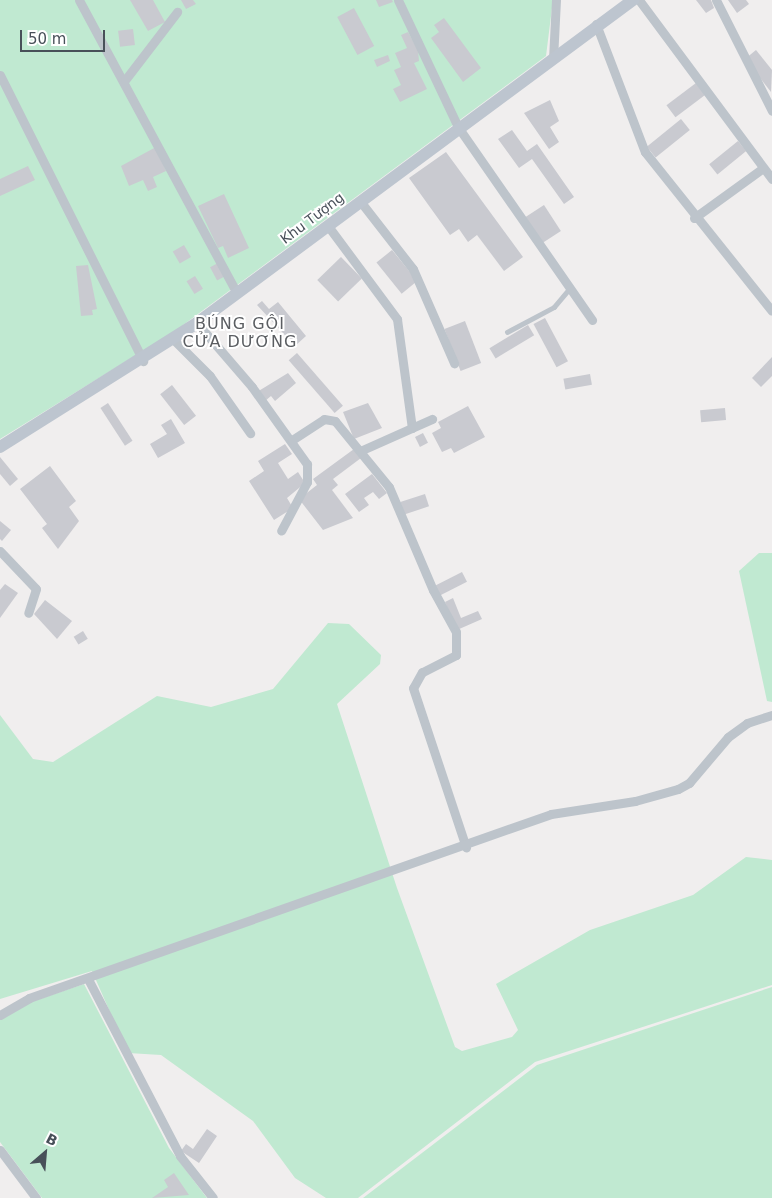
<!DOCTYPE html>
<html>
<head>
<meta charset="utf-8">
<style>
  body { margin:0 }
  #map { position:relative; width:772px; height:1198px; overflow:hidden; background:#f0eeee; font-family:"DejaVu Sans",sans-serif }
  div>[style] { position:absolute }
  .green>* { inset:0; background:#c0e9d1 }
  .building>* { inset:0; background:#c9cad0; transform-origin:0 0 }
  .lane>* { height:4.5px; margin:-2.25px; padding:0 2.25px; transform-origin:2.25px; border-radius:2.25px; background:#bdc4cb }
  .street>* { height:9px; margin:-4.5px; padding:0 4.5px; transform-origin:4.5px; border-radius:4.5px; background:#bdc4cb }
  .secondary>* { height:12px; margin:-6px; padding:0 6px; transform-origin:6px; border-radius:6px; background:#bdc5cf }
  span { translate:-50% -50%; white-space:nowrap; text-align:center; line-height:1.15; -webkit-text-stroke:4px #fff; paint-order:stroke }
  .street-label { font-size:14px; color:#485059 }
  .quarter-label { font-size:16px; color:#5b5e62; letter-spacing:1px }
  .north { position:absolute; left:20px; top:1128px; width:50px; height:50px; -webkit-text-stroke:4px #fff; paint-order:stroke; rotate:27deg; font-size:14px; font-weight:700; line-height:20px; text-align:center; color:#485059 }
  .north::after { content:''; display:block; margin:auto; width:18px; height:22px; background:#485059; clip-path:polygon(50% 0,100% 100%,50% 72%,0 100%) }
  .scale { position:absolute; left:20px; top:30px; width:85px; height:22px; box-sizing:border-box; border:2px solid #485059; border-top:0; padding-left:6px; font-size:15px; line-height:18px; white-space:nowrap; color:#485059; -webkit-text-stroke:4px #fff; paint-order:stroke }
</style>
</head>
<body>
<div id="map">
  <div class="green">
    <div style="clip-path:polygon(0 0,553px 0,546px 56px,175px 331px,0 439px)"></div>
    <div style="clip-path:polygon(759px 553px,772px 553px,772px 702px,767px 701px,739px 571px)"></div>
    <div style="clip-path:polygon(328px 623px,349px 624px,381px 655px,380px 664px,337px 704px,397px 888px,455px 1047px,462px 1051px,512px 1037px,518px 1030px,496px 984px,590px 930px,693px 895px,746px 857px,772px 860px,772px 985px,535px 1062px,358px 1198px,326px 1198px,295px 1178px,253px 1121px,161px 1055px,128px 1053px,92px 971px,0 999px,0 715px,33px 759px,53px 762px,157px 696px,211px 707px,273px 689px)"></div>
    <div style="clip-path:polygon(84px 984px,169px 1148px,207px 1198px,42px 1198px,0 1142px,0 1020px,31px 1002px)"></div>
    <div style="clip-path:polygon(772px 987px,772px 1198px,363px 1198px,537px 1065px)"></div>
  </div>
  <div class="building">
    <div style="clip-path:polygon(130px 0,153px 0,165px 22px,148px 31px)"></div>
    <div style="clip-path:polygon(181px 0,193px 0,196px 4px,186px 9px)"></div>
    <div style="clip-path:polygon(376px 0,392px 0,393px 2px,379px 7px)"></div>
    <div style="clip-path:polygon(696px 0,711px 0,714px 8px,706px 13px)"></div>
    <div style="clip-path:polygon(728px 0,746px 0,749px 4px,737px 13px)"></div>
    <div style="left:354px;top:8px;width:43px;height:19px;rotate:62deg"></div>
    <div style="clip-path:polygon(444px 18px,481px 68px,463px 82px,431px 38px,439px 32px,434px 25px)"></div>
    <div style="left:133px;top:29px;width:16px;height:15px;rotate:83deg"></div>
    <div style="clip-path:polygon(408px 32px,418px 50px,419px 61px,414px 63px,427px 89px,400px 102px,393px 89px,401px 85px,394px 70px,401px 67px,395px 53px,407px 48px,401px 35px)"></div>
    <div style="clip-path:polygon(756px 50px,772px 70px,771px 92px,745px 59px)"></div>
    <div style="clip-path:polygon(388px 55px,390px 61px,377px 67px,374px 60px)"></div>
    <div style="left:696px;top:83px;width:15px;height:37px;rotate:53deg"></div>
    <div style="clip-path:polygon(550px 100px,559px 121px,550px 127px,559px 142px,549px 149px,524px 113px)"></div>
    <div style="left:681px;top:119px;width:14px;height:44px;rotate:51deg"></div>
    <div style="clip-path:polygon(512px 130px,527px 151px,537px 144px,574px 197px,564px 204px,532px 159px,519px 168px,498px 139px)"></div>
    <div style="left:738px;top:141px;width:13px;height:37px;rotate:51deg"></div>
    <div style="clip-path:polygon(156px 147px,166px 171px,153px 177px,157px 187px,148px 191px,143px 180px,129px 186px,121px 166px)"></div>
    <div style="clip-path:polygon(446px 152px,523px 257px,504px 271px,477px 235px,468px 242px,459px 229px,450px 235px,409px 178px)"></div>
    <div style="clip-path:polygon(28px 166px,35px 180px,0 196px,0 179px)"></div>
    <div style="clip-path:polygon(224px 194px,249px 248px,228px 258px,223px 246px,218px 248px,198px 206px)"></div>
    <div style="left:544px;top:205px;width:31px;height:22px;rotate:57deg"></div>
    <div style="left:184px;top:245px;width:14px;height:13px;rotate:60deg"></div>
    <div style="left:392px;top:250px;width:40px;height:20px;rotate:51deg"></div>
    <div style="left:341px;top:257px;width:30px;height:33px;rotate:46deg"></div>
    <div style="left:218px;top:263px;width:15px;height:9px;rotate:62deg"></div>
    <div style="clip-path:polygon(88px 265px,97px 309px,92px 310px,93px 315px,81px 316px,76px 266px)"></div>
    <div style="left:195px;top:276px;width:15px;height:10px;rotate:58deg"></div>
    <div style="clip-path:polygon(262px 301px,269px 309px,278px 302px,306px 336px,295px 346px,257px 305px)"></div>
    <div style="left:545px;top:318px;width:49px;height:13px;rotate:62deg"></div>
    <div style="left:465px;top:321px;width:45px;height:22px;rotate:69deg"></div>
    <div style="left:528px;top:325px;width:12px;height:45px;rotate:59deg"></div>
    <div style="left:297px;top:353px;width:70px;height:11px;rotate:49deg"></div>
    <div style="clip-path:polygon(772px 357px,772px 376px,761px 387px,752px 378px)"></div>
    <div style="clip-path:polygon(288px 373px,296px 383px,275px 401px,271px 396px,265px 401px,257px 392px)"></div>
    <div style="left:590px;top:374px;width:11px;height:27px;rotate:80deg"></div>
    <div style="left:172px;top:385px;width:39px;height:15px;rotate:52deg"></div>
    <div style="left:108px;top:403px;width:45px;height:9px;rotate:57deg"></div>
    <div style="clip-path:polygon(368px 403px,382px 428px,354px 439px,343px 412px)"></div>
    <div style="clip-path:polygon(468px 406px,485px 437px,454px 453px,451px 448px,442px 452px,432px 433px,441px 428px,438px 422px)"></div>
    <div style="left:725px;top:408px;width:12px;height:25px;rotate:85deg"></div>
    <div style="clip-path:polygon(171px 419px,185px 443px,158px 458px,150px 444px,167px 434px,161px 425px)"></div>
    <div style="left:423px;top:433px;width:11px;height:9px;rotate:63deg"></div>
    <div style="clip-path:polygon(285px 444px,292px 454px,278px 463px,288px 479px,298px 472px,305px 483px,287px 498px,293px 508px,274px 520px,249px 481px,264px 471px,258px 461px)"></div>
    <div style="clip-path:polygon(354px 449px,361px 458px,333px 479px,338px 485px,332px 490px,353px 518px,323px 530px,299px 499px,317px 485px,313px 479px)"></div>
    <div style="clip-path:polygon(0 457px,18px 479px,10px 486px,0 474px)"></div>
    <div style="clip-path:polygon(50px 466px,76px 501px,69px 507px,79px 521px,58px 549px,42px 528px,47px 524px,20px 489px)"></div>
    <div style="clip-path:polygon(372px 474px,387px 493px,379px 499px,373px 492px,364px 498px,369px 505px,359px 512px,345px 494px)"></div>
    <div style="left:425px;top:494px;width:13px;height:26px;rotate:72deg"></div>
    <div style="clip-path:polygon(0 521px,11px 530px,2px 541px,0 539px)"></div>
    <div style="left:462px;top:572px;width:11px;height:32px;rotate:63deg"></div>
    <div style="clip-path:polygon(5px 584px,18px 593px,0 618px,0 590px)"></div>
    <div style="clip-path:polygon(453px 598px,461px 618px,478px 611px,482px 619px,457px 630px,445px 602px)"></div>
    <div style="clip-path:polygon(45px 600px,72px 621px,57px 639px,34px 614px)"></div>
    <div style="left:83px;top:631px;width:9px;height:11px;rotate:58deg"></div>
    <div style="clip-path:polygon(207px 1129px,217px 1136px,199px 1163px,181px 1151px,186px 1144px,193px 1149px)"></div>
    <div style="clip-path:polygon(174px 1173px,189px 1195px,152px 1198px,168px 1187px,164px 1180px)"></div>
  </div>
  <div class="lane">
    <div style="left:507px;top:332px;width:53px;rotate:-28deg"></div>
    <div style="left:554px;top:307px;width:25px;rotate:-50deg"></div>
  </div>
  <div class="street">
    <div style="left:79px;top:0;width:333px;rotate:61.7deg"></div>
    <div style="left:398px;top:0;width:140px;rotate:64.7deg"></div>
    <div style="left:458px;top:127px;width:235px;rotate:55.2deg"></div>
    <div style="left:639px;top:0;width:223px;rotate:53.4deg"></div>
    <div style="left:716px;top:0;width:124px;rotate:63.2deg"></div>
    <div style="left:596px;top:24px;width:137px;rotate:69.1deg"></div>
    <div style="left:645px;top:152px;width:203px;rotate:51.4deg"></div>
    <div style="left:553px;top:59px;width:59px;rotate:-87.1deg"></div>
    <div style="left:0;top:75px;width:320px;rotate:63.4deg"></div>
    <div style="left:125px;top:80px;width:86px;rotate:-52.6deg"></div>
    <div style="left:360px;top:201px;width:86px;rotate:52.1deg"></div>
    <div style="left:413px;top:269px;width:103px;rotate:66.4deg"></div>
    <div style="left:694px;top:218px;width:85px;rotate:-35.9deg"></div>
    <div style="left:328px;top:226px;width:116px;rotate:53.4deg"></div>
    <div style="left:397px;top:319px;width:110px;rotate:82.2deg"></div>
    <div style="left:197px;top:323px;width:84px;rotate:49.3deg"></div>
    <div style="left:252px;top:387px;width:95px;rotate:54.5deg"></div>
    <div style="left:307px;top:464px;width:18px;rotate:90deg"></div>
    <div style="left:307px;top:482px;width:55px;rotate:118deg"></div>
    <div style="left:173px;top:339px;width:52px;rotate:45deg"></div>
    <div style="left:210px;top:376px;width:70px;rotate:54.9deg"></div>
    <div style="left:292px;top:440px;width:38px;rotate:-33deg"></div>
    <div style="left:324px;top:419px;width:11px;rotate:10deg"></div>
    <div style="left:335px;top:421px;width:85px;rotate:50.7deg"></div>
    <div style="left:389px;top:487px;width:112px;rotate:66.9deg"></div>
    <div style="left:433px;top:590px;width:48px;rotate:61.3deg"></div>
    <div style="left:456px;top:632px;width:23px;rotate:90deg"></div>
    <div style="left:456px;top:655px;width:38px;rotate:153deg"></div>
    <div style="left:422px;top:672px;width:18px;rotate:119deg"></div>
    <div style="left:413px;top:688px;width:168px;rotate:71.6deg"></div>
    <div style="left:360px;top:451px;width:79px;rotate:-24deg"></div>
    <div style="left:0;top:551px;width:52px;rotate:46.5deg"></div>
    <div style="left:36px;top:589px;width:25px;rotate:108deg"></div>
    <div style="left:88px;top:979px;width:199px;rotate:62.5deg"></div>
    <div style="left:180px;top:1156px;width:53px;rotate:51.8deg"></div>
    <div style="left:0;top:1015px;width:34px;rotate:-30deg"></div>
    <div style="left:29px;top:998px;width:553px;rotate:-19.42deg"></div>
    <div style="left:551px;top:814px;width:85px;rotate:-8.8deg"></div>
    <div style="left:635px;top:801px;width:45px;rotate:-15.6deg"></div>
    <div style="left:678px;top:789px;width:13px;rotate:-29deg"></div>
    <div style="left:689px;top:783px;width:60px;rotate:-49.7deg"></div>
    <div style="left:728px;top:737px;width:24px;rotate:-36deg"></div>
    <div style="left:747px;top:723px;width:26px;rotate:-18deg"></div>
    <div style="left:0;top:1150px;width:60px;rotate:53.1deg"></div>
  </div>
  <div class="secondary">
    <div style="left:0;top:447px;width:233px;rotate:-32.2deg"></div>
    <div style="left:197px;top:323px;width:543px;rotate:-36.53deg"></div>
  </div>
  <div class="street-label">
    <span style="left:312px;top:218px;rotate:-37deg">Khu Tượng</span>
  </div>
  <div class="quarter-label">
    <span style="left:240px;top:333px">BÚNG GỘI<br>CỬA DƯƠNG</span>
  </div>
  <div class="north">B</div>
  <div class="scale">50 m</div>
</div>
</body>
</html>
